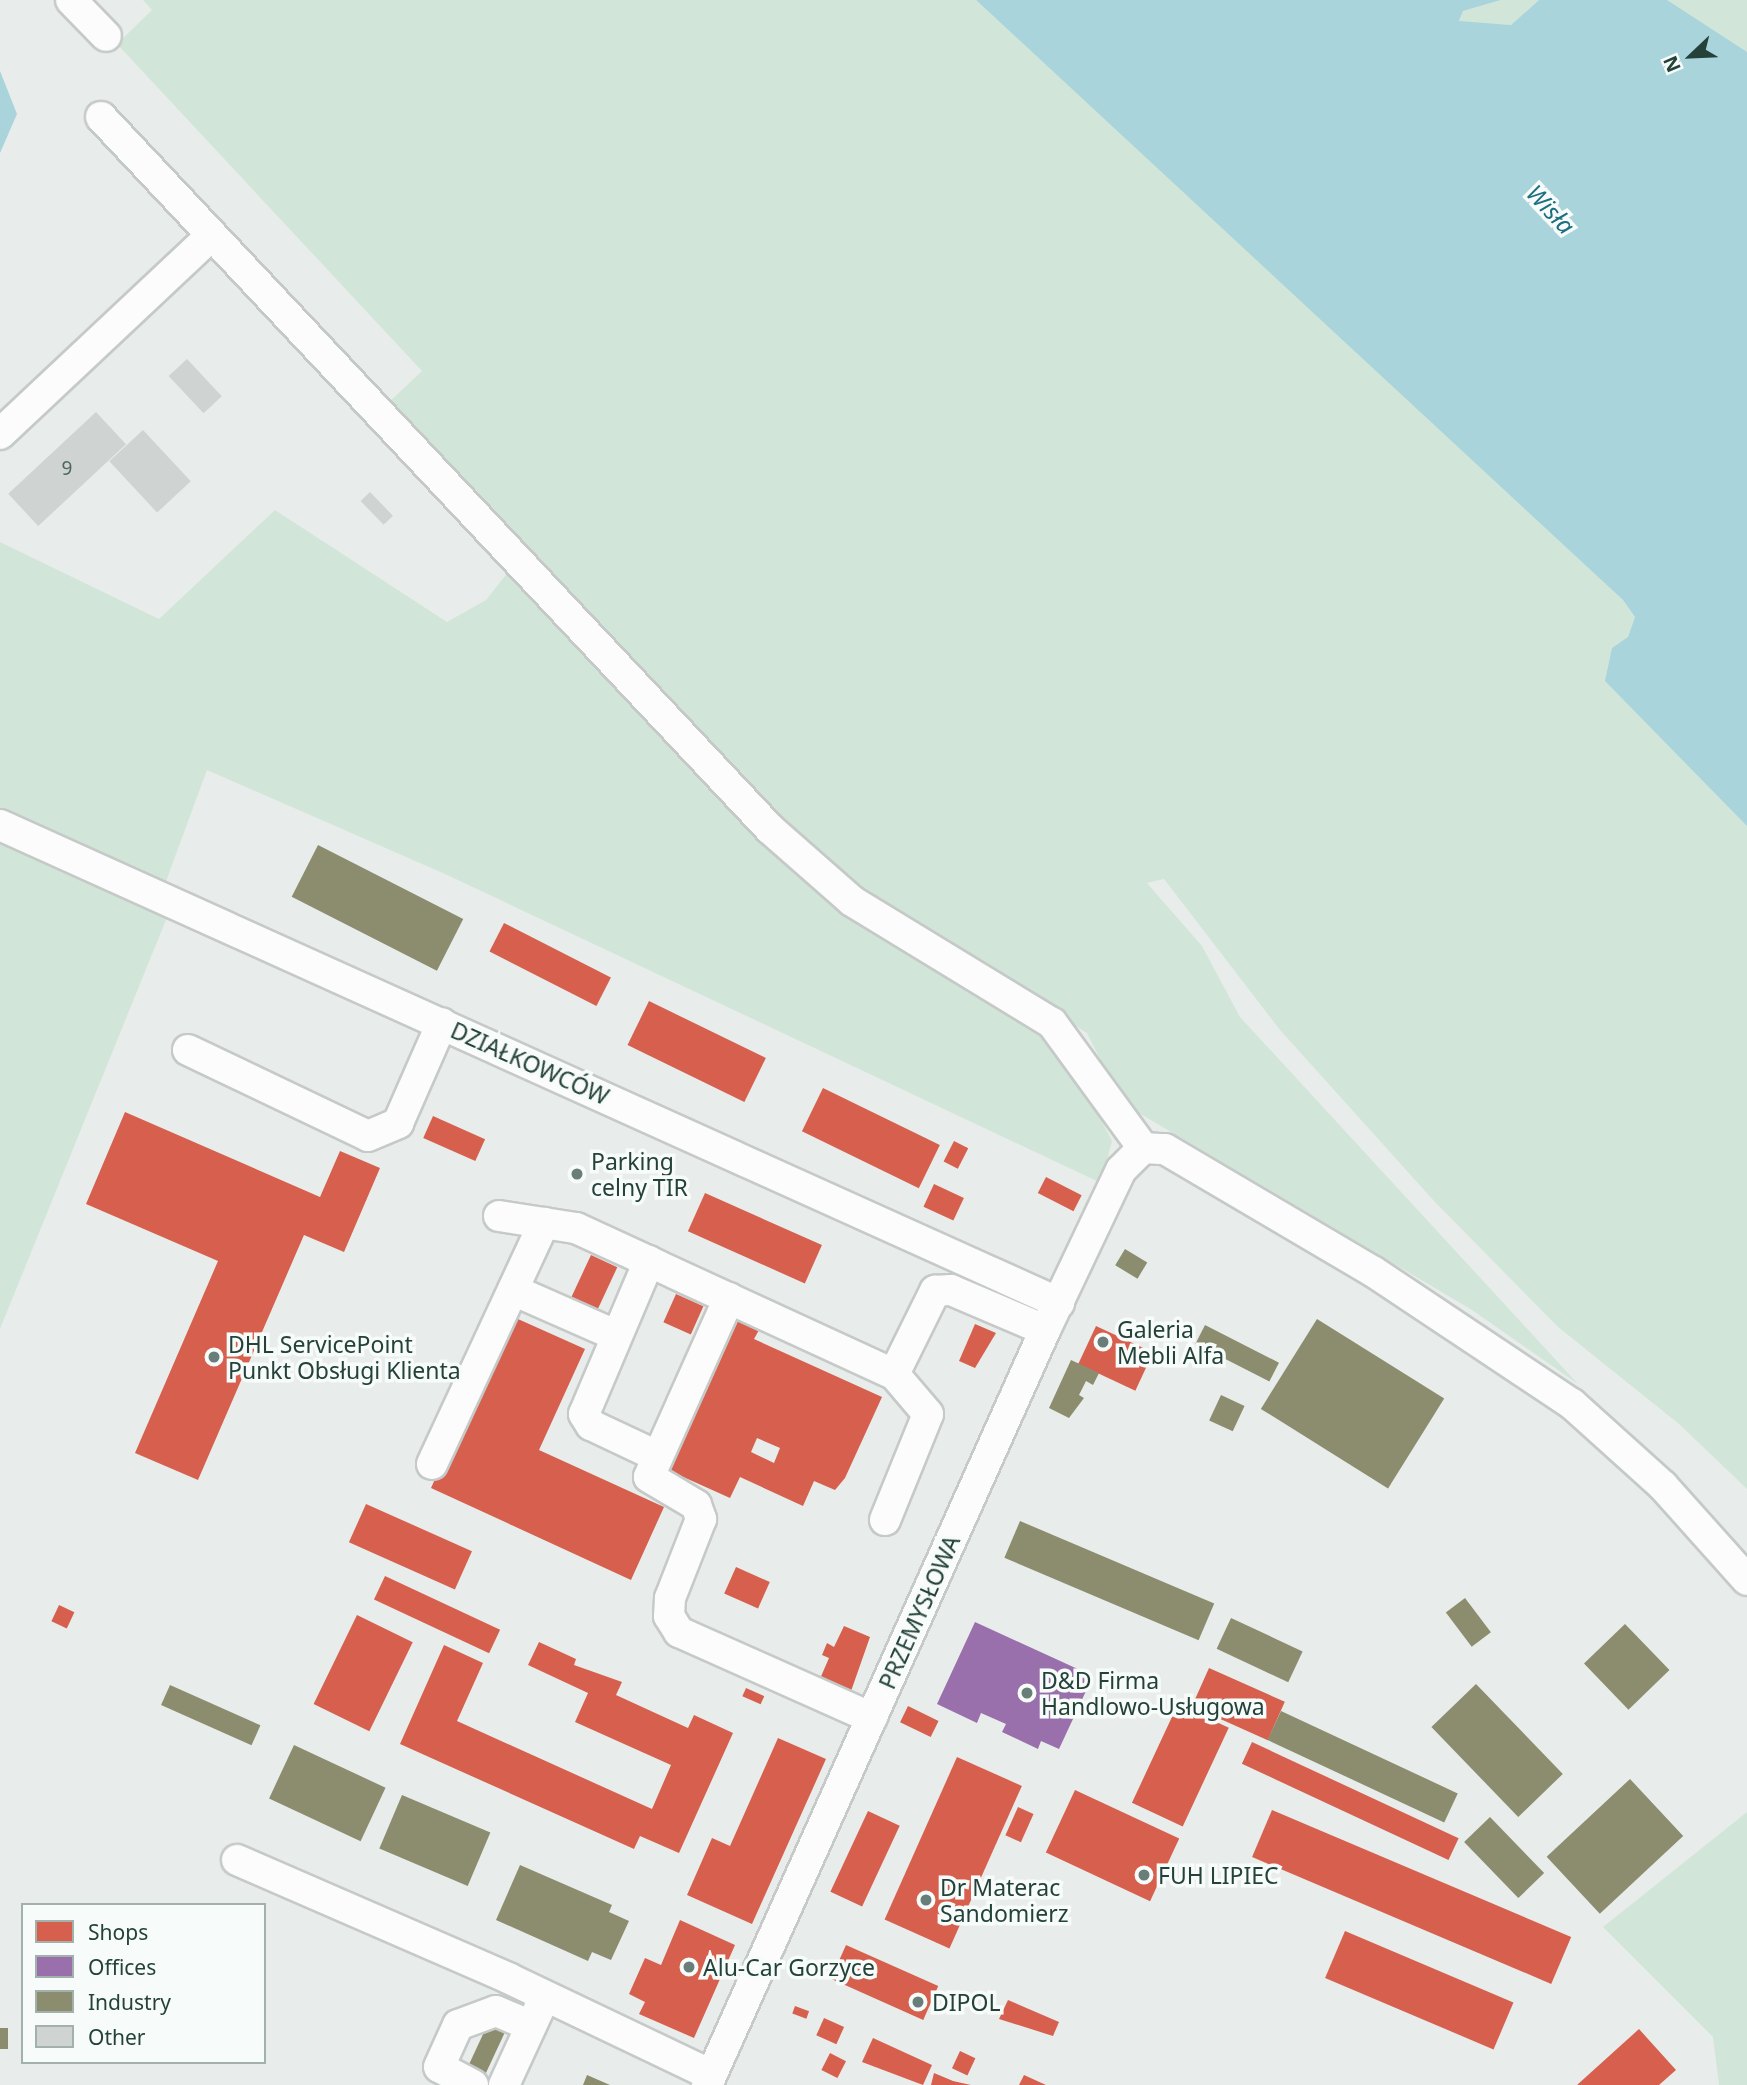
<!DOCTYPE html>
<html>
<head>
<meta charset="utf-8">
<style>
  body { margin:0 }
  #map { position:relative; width:1747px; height:2085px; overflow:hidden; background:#e8edeb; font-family:"Noto Sans",sans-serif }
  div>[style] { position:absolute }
  .green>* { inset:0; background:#d1e6d8 }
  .water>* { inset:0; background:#a9d4db }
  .shops>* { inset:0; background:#d6604d; transform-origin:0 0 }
  .offices>* { inset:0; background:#9970ab }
  .industry>* { inset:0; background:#8c8c6e; transform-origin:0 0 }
  .building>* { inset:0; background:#cfd4d2; transform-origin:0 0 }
  .roads { filter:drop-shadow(2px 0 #c5cac8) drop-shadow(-2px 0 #c5cac8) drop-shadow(0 2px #c5cac8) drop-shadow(0 -2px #c5cac8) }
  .minor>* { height:30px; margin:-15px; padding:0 15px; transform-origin:15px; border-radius:15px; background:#fcfcfc }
  .dots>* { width:19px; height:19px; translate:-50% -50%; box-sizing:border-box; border:4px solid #f7fbf9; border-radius:50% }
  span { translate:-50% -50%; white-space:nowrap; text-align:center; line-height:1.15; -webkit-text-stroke:7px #f7fbf9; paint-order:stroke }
  .number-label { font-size:19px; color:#506761 }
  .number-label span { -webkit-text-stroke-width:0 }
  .street-label { font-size:23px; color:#24423a }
  .poi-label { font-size:23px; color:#24423a }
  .left { translate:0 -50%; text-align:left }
  .water-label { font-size:24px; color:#1c6f80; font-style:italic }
  .legend { position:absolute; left:21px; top:1903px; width:245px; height:161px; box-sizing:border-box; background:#f7fbf9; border:2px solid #a3b1ad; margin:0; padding:9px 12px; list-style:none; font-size:21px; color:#24423a }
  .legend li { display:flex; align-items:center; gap:14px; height:35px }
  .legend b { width:35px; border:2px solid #a3b1ad }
  .north { position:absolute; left:1656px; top:21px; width:70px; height:70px; -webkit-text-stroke:5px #f7fbf9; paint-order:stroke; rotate:247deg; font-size:19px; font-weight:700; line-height:28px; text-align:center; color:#24423a }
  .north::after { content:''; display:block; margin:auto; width:24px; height:32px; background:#24423a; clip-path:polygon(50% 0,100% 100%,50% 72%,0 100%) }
</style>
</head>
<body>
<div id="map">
  <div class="green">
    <div style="clip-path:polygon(143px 0,976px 0,1434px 422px,1623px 600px,1635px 617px,1628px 637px,1747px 826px,1747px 1489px,1679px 1424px,1558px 1327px,1434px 1201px,1280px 1030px,1164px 879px,1147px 883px,1202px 946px,1240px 1017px,1578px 1384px,1472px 1310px,1122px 1103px,1087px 1033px,856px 890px,793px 837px,387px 404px,422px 371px,117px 44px,152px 10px)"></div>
    <div style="clip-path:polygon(1501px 0,1539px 0,1511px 25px,1459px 22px,1463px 11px)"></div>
    <div style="clip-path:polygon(1667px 0,1747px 0,1747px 52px,1728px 45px)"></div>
    <div style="clip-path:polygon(275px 510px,447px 622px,486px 600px,508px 572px,773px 848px,1038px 1029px,1072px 1064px,1112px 1141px,1101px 1183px,445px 874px,207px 770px,165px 884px,0 818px,0 542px,159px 619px)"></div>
    <div style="clip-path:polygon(0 838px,168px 915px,0 1329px)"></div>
    <div style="clip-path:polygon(1747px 1812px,1747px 2085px,1719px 2085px,1713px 2037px,1603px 1927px)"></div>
  </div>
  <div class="water">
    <div style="clip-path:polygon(976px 0,1501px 0,1463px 11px,1459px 21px,1511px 25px,1539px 0,1667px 0,1747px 52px,1747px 826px,1605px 681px,1612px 648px,1628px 637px,1635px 617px,1623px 600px)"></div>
    <div style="clip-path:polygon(0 71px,17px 114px,0 153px)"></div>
  </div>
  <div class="shops">
    <div style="left:504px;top:923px;width:120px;height:32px;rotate:27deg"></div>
    <div style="left:649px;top:1001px;width:130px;height:49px;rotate:26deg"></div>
    <div style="left:823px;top:1088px;width:130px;height:48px;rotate:26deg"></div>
    <div style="clip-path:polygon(125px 1112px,320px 1197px,340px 1151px,380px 1168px,344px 1252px,304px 1235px,198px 1480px,135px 1453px,218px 1261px,86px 1204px)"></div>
    <div style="left:433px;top:1116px;width:57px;height:24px;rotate:24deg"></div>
    <div style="left:954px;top:1141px;width:16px;height:23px;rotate:27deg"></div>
    <div style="left:1046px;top:1177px;width:40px;height:18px;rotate:27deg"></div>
    <div style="left:934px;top:1184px;width:33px;height:25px;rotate:25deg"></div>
    <div style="left:705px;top:1193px;width:128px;height:42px;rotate:24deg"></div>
    <div style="left:591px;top:1255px;width:29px;height:46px;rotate:25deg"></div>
    <div style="left:676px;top:1294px;width:30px;height:31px;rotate:24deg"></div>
    <div style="clip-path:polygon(509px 1315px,585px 1349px,539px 1450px,664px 1507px,631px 1580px,431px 1488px)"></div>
    <div style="clip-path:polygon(evenodd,738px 1321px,759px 1330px,754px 1339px,882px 1397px,845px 1478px,835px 1490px,814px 1481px,803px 1506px,740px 1477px,730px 1498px,670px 1471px,738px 1321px,757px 1438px,780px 1448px,774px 1463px,751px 1452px,757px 1438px)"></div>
    <div style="clip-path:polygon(975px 1324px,996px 1333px,975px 1368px,959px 1361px)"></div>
    <div style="left:1096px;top:1326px;width:63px;height:42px;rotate:25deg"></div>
    <div style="left:366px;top:1504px;width:116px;height:42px;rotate:24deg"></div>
    <div style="left:736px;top:1567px;width:37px;height:29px;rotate:24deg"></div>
    <div style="left:385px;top:1576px;width:127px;height:26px;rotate:25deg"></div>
    <div style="left:59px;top:1605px;width:17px;height:18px;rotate:25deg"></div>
    <div style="left:357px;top:1615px;width:62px;height:99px;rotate:26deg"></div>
    <div style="clip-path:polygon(844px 1626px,870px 1637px,850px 1694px,819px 1681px,829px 1658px,822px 1655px,827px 1643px,834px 1647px)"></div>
    <div style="clip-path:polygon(539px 1642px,576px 1659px,574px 1665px,622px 1682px,616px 1695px,688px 1728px,694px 1715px,733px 1733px,679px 1853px,640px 1836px,634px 1849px,400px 1744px,444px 1645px,483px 1663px,457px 1721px,652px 1809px,671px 1765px,575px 1722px,588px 1693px,528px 1665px)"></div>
    <div style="left:1209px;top:1668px;width:83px;height:42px;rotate:24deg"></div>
    <div style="left:746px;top:1688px;width:20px;height:9px;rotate:24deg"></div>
    <div style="left:1178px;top:1704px;width:56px;height:109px;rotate:25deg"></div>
    <div style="left:908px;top:1706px;width:34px;height:18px;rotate:26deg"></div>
    <div style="clip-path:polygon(778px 1738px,826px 1759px,752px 1924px,687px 1895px,712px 1838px,730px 1846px)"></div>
    <div style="left:1252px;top:1742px;width:228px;height:24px;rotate:25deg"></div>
    <div style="left:957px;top:1757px;width:71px;height:178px;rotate:24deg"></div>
    <div style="left:1075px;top:1790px;width:115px;height:69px;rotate:25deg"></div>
    <div style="left:1018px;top:1807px;width:17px;height:31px;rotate:24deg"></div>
    <div style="left:1272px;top:1810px;width:325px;height:51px;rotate:23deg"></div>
    <div style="left:868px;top:1811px;width:35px;height:89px;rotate:25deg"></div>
    <div style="clip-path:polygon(680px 1920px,735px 1945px,694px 2038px,639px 2014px,645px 2002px,629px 1994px,645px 1958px,661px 1965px)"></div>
    <div style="left:1345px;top:1931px;width:183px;height:51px;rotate:23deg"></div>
    <div style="left:846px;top:1945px;width:101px;height:37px;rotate:24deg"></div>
    <div style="clip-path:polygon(1008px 2000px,1059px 2022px,1053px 2036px,999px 2019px)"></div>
    <div style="left:795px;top:2006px;width:15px;height:8px;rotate:20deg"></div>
    <div style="left:824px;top:2018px;width:22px;height:19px;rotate:24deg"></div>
    <div style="clip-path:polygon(1639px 2029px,1676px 2070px,1659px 2085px,1577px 2085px)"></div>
    <div style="clip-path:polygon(873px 2038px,932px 2065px,923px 2085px,862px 2062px)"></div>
    <div style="left:960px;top:2051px;width:17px;height:19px;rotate:25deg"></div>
    <div style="left:830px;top:2053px;width:18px;height:19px;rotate:27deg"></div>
    <div style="clip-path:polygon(934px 2073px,953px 2081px,971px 2085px,931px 2085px)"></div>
    <div style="clip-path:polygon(1024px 2075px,1046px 2085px,1019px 2085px)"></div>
  </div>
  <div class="offices">
    <div style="clip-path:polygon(975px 1622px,1093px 1676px,1059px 1749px,1041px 1741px,1038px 1749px,1002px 1732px,1006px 1724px,981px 1713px,977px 1723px,937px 1704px)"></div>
  </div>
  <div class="industry">
    <div style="left:318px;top:845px;width:163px;height:58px;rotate:27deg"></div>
    <div style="left:1125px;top:1249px;width:26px;height:19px;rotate:31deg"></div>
    <div style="left:1317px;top:1319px;width:150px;height:106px;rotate:32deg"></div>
    <div style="left:1205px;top:1325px;width:83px;height:21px;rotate:27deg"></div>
    <div style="clip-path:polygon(1071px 1360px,1099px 1373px,1093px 1385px,1086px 1381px,1079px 1395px,1084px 1398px,1069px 1418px,1049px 1408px)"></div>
    <div style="left:1221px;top:1395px;width:26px;height:28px;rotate:25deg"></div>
    <div style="left:1020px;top:1521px;width:211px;height:40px;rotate:23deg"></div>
    <div style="left:1465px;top:1598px;width:43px;height:24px;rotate:53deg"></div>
    <div style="left:1231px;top:1618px;width:79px;height:34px;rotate:25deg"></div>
    <div style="left:1625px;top:1624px;width:64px;height:57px;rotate:46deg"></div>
    <div style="left:1476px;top:1684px;width:125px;height:62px;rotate:46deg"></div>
    <div style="left:170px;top:1685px;width:99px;height:22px;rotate:24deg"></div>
    <div style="left:1281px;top:1711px;width:195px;height:32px;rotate:25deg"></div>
    <div style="left:294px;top:1745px;width:101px;height:59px;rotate:25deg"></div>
    <div style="left:1630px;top:1779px;width:78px;height:114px;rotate:47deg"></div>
    <div style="left:402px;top:1795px;width:96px;height:58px;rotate:23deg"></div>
    <div style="left:1490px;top:1817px;width:78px;height:36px;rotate:46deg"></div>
    <div style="clip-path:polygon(520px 1865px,612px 1905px,609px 1912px,629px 1921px,611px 1960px,592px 1952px,588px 1961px,496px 1920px)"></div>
    <div style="left:492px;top:2015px;width:19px;height:65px;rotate:25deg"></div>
    <div style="left:0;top:2028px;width:8px;height:21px"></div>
    <div style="clip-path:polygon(587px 2075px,610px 2085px,583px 2085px)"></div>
  </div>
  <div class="building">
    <div style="left:187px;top:359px;width:51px;height:25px;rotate:47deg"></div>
    <div style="left:96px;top:412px;width:44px;height:120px;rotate:47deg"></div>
    <div style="left:143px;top:430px;width:70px;height:46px;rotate:47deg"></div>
    <div style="left:370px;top:492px;width:33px;height:13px;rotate:46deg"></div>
  </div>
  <div class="roads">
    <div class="minor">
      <div style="left:71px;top:0;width:50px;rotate:45.8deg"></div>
      <div style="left:101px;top:117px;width:977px;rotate:46.78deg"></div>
      <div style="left:770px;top:829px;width:109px;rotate:41.3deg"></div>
      <div style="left:852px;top:901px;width:234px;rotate:31.4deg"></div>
      <div style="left:1052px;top:1023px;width:155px;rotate:53.9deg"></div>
      <div style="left:0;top:434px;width:289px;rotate:-43.2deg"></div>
      <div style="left:0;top:825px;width:1162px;rotate:24.29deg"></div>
      <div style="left:188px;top:1050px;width:199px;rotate:25.5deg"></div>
      <div style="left:368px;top:1136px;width:33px;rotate:-23deg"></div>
      <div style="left:398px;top:1123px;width:109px;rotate:-66.3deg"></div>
      <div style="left:499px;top:1216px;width:78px;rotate:8.9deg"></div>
      <div style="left:576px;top:1228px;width:350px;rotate:24.7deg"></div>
      <div style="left:894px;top:1374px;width:93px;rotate:-63.7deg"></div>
      <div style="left:935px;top:1291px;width:16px;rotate:-4deg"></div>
      <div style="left:951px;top:1290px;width:102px;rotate:23.1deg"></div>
      <div style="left:649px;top:1261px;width:166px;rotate:113deg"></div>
      <div style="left:584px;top:1414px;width:13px;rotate:58deg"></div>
      <div style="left:591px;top:1425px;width:73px;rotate:25.2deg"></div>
      <div style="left:513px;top:1290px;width:111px;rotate:23.8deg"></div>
      <div style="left:729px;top:1298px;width:196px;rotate:114.1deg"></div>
      <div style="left:649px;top:1477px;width:55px;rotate:30.8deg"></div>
      <div style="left:696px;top:1505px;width:15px;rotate:70deg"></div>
      <div style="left:701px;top:1519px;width:85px;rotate:111.4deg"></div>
      <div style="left:670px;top:1598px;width:18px;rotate:93deg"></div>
      <div style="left:669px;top:1616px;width:19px;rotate:58deg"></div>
      <div style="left:679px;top:1632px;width:211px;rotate:24deg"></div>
      <div style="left:432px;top:1464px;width:266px;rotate:-65.1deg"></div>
      <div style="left:885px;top:1520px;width:114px;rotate:-67.9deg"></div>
      <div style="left:928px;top:1414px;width:52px;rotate:-130.4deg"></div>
      <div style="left:237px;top:1860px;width:296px;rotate:23.5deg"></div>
      <div style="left:508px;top:1978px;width:225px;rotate:25.5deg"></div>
      <div style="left:473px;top:2085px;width:38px;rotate:-152deg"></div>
      <div style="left:439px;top:2067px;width:46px;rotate:-65.7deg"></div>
      <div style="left:458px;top:2025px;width:40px;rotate:-20.2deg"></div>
      <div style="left:496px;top:2011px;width:38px;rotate:23deg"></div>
      <div style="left:504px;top:2085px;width:84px;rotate:-65.3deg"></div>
      <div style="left:707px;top:2085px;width:827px;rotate:-65.88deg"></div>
      <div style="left:1045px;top:1330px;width:177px;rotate:-64.6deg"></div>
      <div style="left:1121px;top:1170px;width:31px;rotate:-45deg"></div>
      <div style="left:1143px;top:1148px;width:22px;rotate:3deg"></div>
      <div style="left:1165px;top:1149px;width:243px;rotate:30.5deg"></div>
      <div style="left:1374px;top:1272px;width:238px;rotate:33.7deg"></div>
      <div style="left:1572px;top:1404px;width:122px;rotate:42deg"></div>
      <div style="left:1663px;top:1486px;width:126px;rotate:48.2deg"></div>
    </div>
  </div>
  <div class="dots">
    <div style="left:577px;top:1174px;background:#697e78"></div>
    <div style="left:1103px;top:1342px;background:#697e78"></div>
    <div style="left:214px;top:1357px;background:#697e78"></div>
    <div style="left:1027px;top:1693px;background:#697e78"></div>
    <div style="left:1144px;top:1875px;background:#697e78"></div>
    <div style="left:926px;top:1900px;background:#697e78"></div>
    <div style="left:689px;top:1967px;background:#697e78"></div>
    <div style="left:918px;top:2002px;background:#697e78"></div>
  </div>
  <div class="number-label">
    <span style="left:67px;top:469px">9</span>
  </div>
  <div class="street-label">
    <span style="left:530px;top:1063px;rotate:24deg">DZIAŁKOWCÓW</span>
    <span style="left:919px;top:1612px;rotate:-66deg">PRZEMYSŁOWA</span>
  </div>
  <div class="poi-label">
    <span class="left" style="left:591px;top:1174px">Parking<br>celny TIR</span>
    <span class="left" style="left:1117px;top:1342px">Galeria<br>Mebli Alfa</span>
    <span class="left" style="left:228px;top:1357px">DHL ServicePoint<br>Punkt Obsługi Klienta</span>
    <span class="left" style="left:1041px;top:1693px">D&amp;D Firma<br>Handlowo-Usługowa</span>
    <span class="left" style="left:1158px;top:1875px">FUH LIPIEC</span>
    <span class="left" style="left:940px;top:1900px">Dr Materac<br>Sandomierz</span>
    <span class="left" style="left:703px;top:1967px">Alu-Car Gorzyce</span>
    <span class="left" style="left:932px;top:2002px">DIPOL</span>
  </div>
  <div class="water-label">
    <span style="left:1551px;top:209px;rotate:47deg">Wisła</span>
  </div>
  <ul class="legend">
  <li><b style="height:19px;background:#d6604d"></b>Shops</li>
  <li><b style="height:19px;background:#9970ab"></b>Offices</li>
  <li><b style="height:19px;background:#8c8c6e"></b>Industry</li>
  <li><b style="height:19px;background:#cfd4d2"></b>Other</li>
  </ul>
  <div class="north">N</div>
</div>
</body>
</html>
